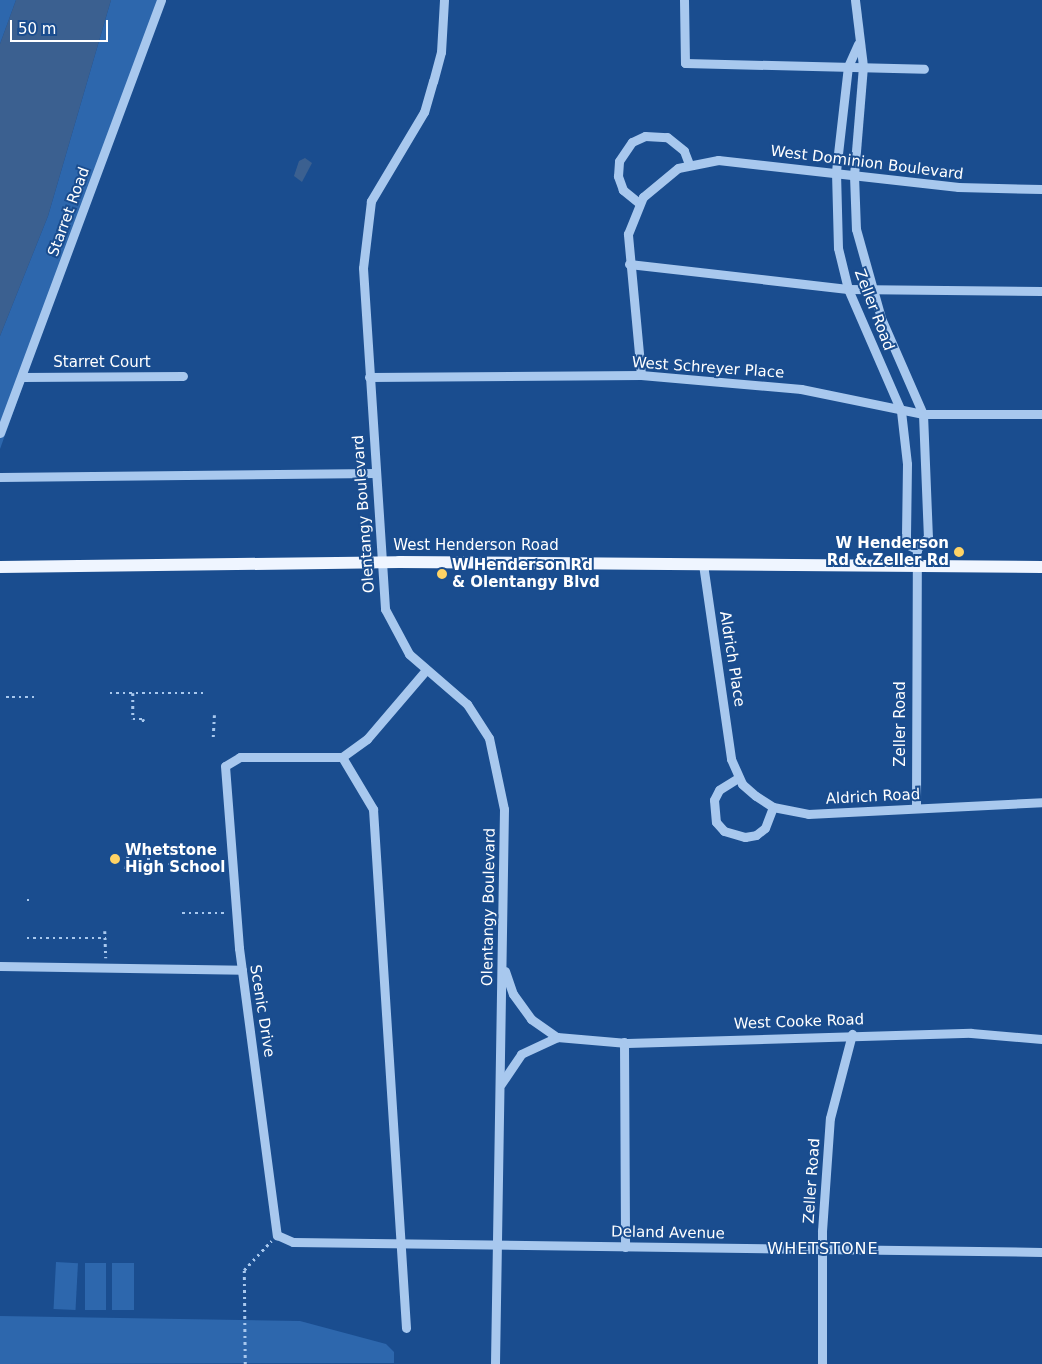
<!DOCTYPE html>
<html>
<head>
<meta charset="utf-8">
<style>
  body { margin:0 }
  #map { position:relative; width:1042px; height:1364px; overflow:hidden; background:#1a4d8f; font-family:"DejaVu Sans",sans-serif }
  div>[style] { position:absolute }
  .green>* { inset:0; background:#2d67ad; transform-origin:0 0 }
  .water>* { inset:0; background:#3b6090 }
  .path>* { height:2.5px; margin-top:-1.25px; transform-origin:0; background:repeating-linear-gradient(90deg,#a8c8ee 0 2.5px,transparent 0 6.5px) }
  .minor>* { height:9px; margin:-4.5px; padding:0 4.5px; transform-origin:4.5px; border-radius:4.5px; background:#a8c8ee }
  .major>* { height:12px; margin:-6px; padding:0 6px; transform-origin:6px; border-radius:6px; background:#eff5ff }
  .dots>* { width:14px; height:14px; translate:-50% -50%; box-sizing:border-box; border:2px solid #1a4d8f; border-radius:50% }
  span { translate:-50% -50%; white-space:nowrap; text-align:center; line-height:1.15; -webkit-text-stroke:4px #1a4d8f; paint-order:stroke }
  .street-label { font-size:15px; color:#fff }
  .poi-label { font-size:15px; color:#fff; font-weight:700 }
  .right { translate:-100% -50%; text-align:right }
  .left { translate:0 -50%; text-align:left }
  .neighbourhood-label { font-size:16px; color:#fff; letter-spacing:1px }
  .scale { position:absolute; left:10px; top:20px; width:98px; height:22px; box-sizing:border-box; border:2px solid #fff; border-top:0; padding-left:6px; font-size:15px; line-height:18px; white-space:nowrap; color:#fff; -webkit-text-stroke:4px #1a4d8f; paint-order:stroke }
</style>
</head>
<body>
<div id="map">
  <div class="green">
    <div style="clip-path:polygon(0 0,16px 0,0 44px)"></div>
    <div style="clip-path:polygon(111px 0,162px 0,0 449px,0 336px,48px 216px)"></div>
    <div style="left:56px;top:1262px;width:22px;height:47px;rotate:3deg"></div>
    <div style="left:85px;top:1263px;width:21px;height:47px"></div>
    <div style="left:112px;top:1263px;width:22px;height:47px"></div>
    <div style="clip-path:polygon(0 1316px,300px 1321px,386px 1344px,394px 1352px,394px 1363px,0 1364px)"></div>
  </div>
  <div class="water">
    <div style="clip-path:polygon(16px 0,111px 0,48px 216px,0 336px,0 44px)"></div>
    <div style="clip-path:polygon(305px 158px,312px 163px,302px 182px,294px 176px,299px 161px)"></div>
  </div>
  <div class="path">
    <div style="left:110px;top:693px;width:94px"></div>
    <div style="left:133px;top:693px;width:26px;rotate:90deg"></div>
    <div style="left:133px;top:719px;width:10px"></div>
    <div style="left:143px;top:719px;width:6px;rotate:72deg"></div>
    <div style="left:6px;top:697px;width:28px"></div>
    <div style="left:213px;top:737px;width:22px;rotate:-87deg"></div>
    <div style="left:148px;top:852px;width:20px;rotate:171deg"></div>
    <div style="left:128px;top:855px;width:4px;rotate:90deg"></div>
    <div style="left:128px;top:859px;width:27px"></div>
    <div style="left:155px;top:859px;width:5px;rotate:90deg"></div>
    <div style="left:155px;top:864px;width:64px"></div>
    <div style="left:125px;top:869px;width:10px;rotate:-73deg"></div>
    <div style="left:27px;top:900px;width:5px"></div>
    <div style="left:182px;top:913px;width:42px"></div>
    <div style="left:105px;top:931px;width:27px;rotate:88deg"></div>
    <div style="left:27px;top:938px;width:79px"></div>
    <div style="left:245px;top:1364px;width:94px;rotate:-90.6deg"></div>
    <div style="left:244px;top:1270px;width:40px;rotate:-47deg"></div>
  </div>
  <div class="minor">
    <div style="left:444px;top:0;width:52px;rotate:93.3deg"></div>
    <div style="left:441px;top:52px;width:30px;rotate:105deg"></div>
    <div style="left:433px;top:81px;width:32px;rotate:106deg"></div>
    <div style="left:424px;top:112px;width:104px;rotate:120.8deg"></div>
    <div style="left:371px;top:201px;width:67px;rotate:96.8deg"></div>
    <div style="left:363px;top:268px;width:342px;rotate:86.3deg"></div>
    <div style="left:385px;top:609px;width:51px;rotate:61.9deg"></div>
    <div style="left:409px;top:654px;width:77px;rotate:40.8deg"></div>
    <div style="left:467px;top:704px;width:40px;rotate:57.1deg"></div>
    <div style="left:489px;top:738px;width:73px;rotate:78.1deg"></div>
    <div style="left:504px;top:809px;width:555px;rotate:90.93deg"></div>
    <div style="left:684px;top:0;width:63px;rotate:89.1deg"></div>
    <div style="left:685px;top:63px;width:239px;rotate:1.4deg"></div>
    <div style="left:855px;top:0;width:66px;rotate:83.1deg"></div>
    <div style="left:863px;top:66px;width:109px;rotate:94.7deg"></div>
    <div style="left:854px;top:175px;width:54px;rotate:87.9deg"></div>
    <div style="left:856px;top:229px;width:92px;rotate:74.3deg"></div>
    <div style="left:881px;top:318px;width:105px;rotate:66.4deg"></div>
    <div style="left:923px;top:414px;width:123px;rotate:87.7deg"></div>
    <div style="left:928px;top:537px;width:16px;rotate:133deg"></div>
    <div style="left:858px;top:44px;width:24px;rotate:114deg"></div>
    <div style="left:848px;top:66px;width:107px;rotate:96.5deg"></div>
    <div style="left:836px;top:172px;width:76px;rotate:88.5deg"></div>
    <div style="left:838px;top:248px;width:42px;rotate:76.3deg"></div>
    <div style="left:848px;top:289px;width:133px;rotate:66.5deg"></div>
    <div style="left:901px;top:411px;width:53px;rotate:83.5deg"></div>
    <div style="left:907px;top:464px;width:74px;rotate:90.8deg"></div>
    <div style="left:906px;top:538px;width:7px;rotate:74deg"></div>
    <div style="left:908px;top:545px;width:10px;rotate:24deg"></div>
    <div style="left:639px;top:203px;width:21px;rotate:-141deg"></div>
    <div style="left:623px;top:190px;width:15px;rotate:-110deg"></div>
    <div style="left:618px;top:176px;width:15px;rotate:-86deg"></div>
    <div style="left:619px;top:161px;width:23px;rotate:-56deg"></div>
    <div style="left:632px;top:142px;width:14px;rotate:-25deg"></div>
    <div style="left:645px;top:136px;width:22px;rotate:3deg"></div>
    <div style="left:667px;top:137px;width:22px;rotate:39deg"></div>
    <div style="left:684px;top:151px;width:14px;rotate:69deg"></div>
    <div style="left:629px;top:264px;width:220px;rotate:6.5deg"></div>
    <div style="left:848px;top:289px;width:194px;rotate:0.6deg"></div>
    <div style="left:641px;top:375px;width:142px;rotate:-95.3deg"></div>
    <div style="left:628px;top:234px;width:40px;rotate:-68deg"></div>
    <div style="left:643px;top:197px;width:45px;rotate:-39.6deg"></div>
    <div style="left:678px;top:168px;width:41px;rotate:-11.3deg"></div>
    <div style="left:718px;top:160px;width:242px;rotate:6.4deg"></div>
    <div style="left:958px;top:187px;width:84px;rotate:1.4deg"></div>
    <div style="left:22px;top:377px;width:161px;rotate:-0.4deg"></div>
    <div style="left:369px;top:377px;width:272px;rotate:-0.4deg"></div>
    <div style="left:641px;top:375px;width:161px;rotate:5deg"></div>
    <div style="left:801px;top:389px;width:125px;rotate:11.6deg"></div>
    <div style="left:923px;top:414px;width:119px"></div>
    <div style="left:0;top:433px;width:462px;rotate:-69.6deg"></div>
    <div style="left:0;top:477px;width:375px;rotate:-0.6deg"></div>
    <div style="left:703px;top:564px;width:197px;rotate:81.8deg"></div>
    <div style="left:731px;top:759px;width:27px;rotate:66deg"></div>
    <div style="left:742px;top:784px;width:18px;rotate:41deg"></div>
    <div style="left:756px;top:796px;width:20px;rotate:33deg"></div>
    <div style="left:773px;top:807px;width:36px;rotate:11deg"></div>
    <div style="left:808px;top:814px;width:234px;rotate:-2.9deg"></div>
    <div style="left:426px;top:670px;width:91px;rotate:130.5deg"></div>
    <div style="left:367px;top:739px;width:31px;rotate:144deg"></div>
    <div style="left:342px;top:757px;width:102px;rotate:180deg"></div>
    <div style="left:240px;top:757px;width:17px;rotate:149deg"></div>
    <div style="left:225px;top:766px;width:183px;rotate:85.6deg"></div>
    <div style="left:239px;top:948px;width:290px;rotate:82.5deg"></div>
    <div style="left:277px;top:1235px;width:17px;rotate:24deg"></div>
    <div style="left:293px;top:1242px;width:749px;rotate:0.76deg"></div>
    <div style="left:342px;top:757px;width:61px;rotate:59.2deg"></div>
    <div style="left:373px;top:809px;width:520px;rotate:86.36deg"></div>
    <div style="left:738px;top:778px;width:22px;rotate:148deg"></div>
    <div style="left:719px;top:790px;width:11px;rotate:117deg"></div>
    <div style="left:714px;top:800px;width:22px;rotate:85deg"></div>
    <div style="left:716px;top:822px;width:12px;rotate:48deg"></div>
    <div style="left:724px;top:831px;width:22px;rotate:16deg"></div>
    <div style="left:745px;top:837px;width:11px;rotate:-10deg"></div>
    <div style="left:756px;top:835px;width:11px;rotate:-38deg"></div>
    <div style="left:765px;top:828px;width:22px;rotate:-69deg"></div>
    <div style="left:916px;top:808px;width:259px;rotate:-89.8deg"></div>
    <div style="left:0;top:966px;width:242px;rotate:0.9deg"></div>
    <div style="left:505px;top:971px;width:24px;rotate:71deg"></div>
    <div style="left:513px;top:994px;width:31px;rotate:54deg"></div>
    <div style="left:531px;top:1019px;width:32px;rotate:35deg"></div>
    <div style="left:624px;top:1042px;width:205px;rotate:89.7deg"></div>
    <div style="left:501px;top:1084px;width:36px;rotate:-56deg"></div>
    <div style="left:521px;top:1054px;width:40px;rotate:-25deg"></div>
    <div style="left:557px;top:1037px;width:70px;rotate:4.9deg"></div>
    <div style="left:627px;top:1043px;width:344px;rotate:-1.7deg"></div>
    <div style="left:971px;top:1033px;width:71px;rotate:4.8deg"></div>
    <div style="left:822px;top:1364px;width:133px;rotate:-90deg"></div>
    <div style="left:822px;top:1231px;width:113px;rotate:-86deg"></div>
    <div style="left:830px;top:1118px;width:87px;rotate:-75.3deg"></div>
  </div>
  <div class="major">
    <div style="left:0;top:567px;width:399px;rotate:-0.7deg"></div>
    <div style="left:399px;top:562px;width:643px;rotate:0.45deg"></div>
  </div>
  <div class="dots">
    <div style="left:959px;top:552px;background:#ffd365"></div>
    <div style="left:442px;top:574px;background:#ffd365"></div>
    <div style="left:115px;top:859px;background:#ffd365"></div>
  </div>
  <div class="street-label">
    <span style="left:867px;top:163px;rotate:7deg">West Dominion Boulevard</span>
    <span style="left:69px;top:212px;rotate:-70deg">Starret Road</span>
    <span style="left:874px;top:310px;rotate:69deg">Zeller Road</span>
    <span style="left:102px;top:363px">Starret Court</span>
    <span style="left:708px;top:368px;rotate:4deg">West Schreyer Place</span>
    <span style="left:364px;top:514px;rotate:-94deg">Olentangy Boulevard</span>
    <span style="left:476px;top:546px">West Henderson Road</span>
    <span style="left:732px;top:659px;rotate:81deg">Aldrich Place</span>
    <span style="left:901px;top:724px;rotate:-90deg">Zeller Road</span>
    <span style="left:873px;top:797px;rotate:-3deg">Aldrich Road</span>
    <span style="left:489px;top:907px;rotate:-89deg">Olentangy Boulevard</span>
    <span style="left:262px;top:1011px;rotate:81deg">Scenic Drive</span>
    <span style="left:799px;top:1022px;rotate:-2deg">West Cooke Road</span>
    <span style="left:812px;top:1181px;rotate:-86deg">Zeller Road</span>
    <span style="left:668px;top:1233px;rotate:1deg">Deland Avenue</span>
  </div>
  <div class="poi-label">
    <span class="right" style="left:949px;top:552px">W Henderson<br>Rd &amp; Zeller Rd</span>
    <span class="left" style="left:452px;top:574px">W Henderson Rd<br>&amp; Olentangy Blvd</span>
    <span class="left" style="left:125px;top:859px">Whetstone<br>High School</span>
  </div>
  <div class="neighbourhood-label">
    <span style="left:823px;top:1249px">WHETSTONE</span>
  </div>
  <div class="scale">50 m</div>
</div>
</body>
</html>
